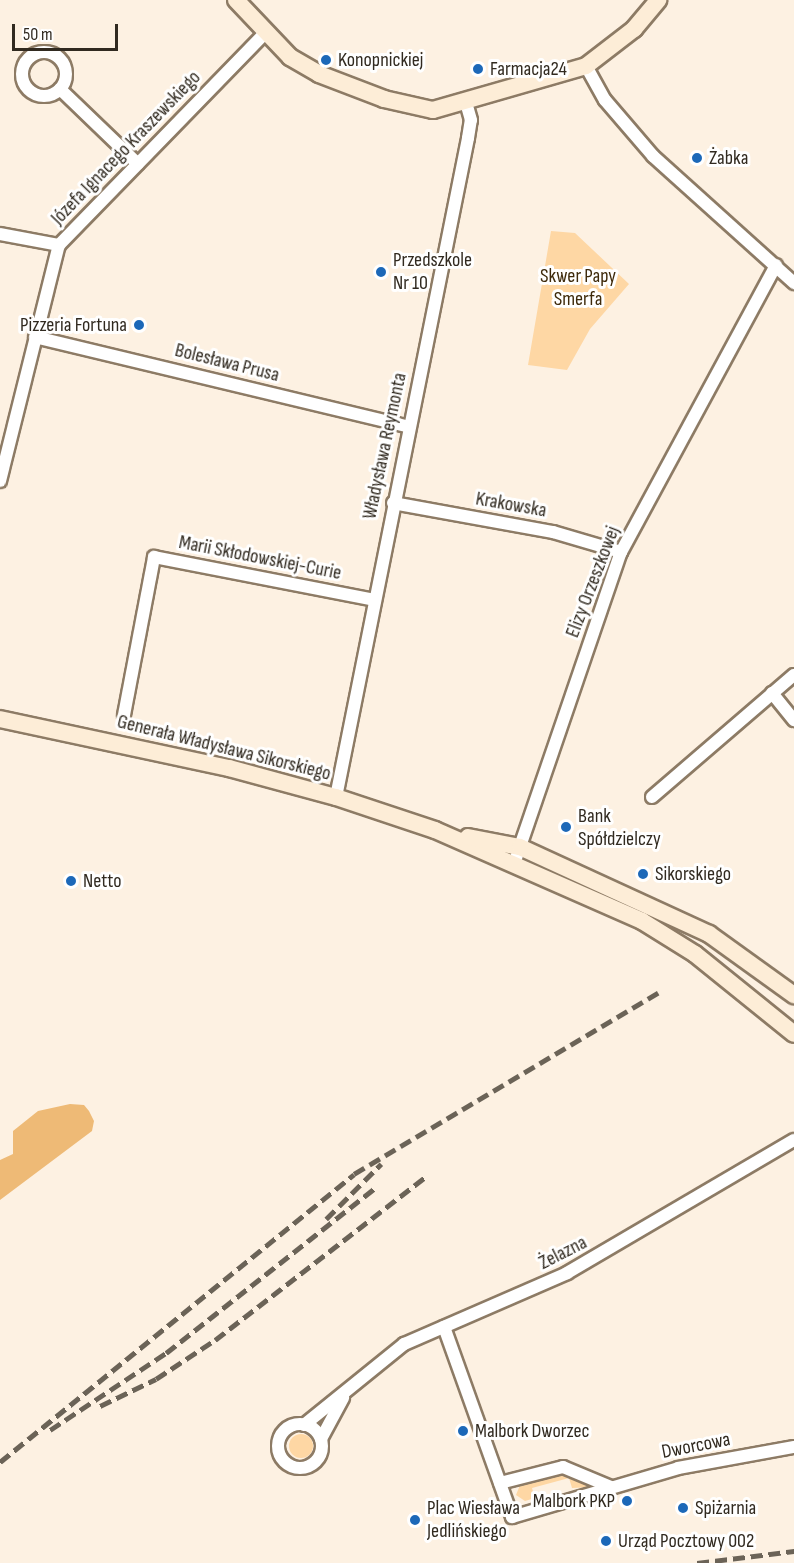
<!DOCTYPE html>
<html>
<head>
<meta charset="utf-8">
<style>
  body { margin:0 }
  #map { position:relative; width:794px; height:1563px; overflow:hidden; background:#fdf1e2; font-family:"Sofia Sans Condensed",sans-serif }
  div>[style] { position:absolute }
  .green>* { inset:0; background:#fed7a4 }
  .round { border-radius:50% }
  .water>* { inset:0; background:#eeba76 }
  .roads { filter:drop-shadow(2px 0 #8d7b65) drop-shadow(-2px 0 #8d7b65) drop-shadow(0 2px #8d7b65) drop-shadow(0 -2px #8d7b65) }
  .street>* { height:12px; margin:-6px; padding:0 6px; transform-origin:6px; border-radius:6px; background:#fff }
  .street>.ring { margin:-6px; padding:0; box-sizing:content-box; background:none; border:12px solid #fff; border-radius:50% }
  .secondary>* { height:16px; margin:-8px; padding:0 8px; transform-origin:8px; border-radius:8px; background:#fdedd7 }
  .rail>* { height:4.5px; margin-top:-2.25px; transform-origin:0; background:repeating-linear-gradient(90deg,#6b6357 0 12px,transparent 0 18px) }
  .dots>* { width:16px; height:16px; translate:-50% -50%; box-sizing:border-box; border:3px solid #fff; border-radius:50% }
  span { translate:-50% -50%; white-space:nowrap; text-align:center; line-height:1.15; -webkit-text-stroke:6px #fff; paint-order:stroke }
  .poi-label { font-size:20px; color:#312a20 }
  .left { translate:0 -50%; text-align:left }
  .right { translate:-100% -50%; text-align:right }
  .street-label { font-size:20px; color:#312a20 }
  .park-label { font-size:20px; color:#3e2a0b }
  .scale { position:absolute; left:12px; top:24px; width:106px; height:27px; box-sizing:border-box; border:3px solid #312a20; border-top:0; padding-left:8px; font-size:18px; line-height:21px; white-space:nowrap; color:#312a20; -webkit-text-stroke:4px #fff; paint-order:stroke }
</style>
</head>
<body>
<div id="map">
  <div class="green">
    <div style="clip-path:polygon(551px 231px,575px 233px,629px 284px,590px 329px,567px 370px,528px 365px)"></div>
    <div class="round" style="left:289px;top:1434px;width:24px;height:24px"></div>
    <div style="clip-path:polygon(563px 1472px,594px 1487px,572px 1488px,569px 1478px,532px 1488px,535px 1498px,525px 1501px,516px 1495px,520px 1485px)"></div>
  </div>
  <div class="water">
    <div style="clip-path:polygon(70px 1104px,84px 1105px,89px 1111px,94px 1121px,92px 1131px,0 1200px,0 1160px,13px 1154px,13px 1131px,38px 1111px)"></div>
  </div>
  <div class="roads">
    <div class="street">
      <div class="ring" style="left:22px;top:52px;width:32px;height:32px"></div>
      <div style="left:586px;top:66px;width:39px;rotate:61deg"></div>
      <div style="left:605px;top:100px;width:74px;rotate:49.4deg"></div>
      <div style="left:653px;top:156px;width:190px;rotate:42deg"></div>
      <div style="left:60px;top:89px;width:108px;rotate:43.9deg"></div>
      <div style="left:0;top:234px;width:60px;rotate:10.6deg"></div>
      <div style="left:35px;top:337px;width:385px;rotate:13.5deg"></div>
      <div style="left:0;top:481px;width:243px;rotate:-76deg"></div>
      <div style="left:59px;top:245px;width:296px;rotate:-45.8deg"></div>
      <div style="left:393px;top:503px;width:163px;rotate:10.3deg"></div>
      <div style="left:553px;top:532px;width:71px;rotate:16.4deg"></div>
      <div style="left:772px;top:693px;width:35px;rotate:51deg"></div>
      <div style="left:124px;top:715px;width:161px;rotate:-79.2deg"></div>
      <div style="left:154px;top:557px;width:225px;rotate:11deg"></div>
      <div style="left:336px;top:797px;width:672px;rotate:-78.67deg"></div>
      <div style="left:468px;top:138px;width:18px;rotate:-81deg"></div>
      <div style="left:471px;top:120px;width:18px;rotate:-106deg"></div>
      <div style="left:652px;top:797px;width:187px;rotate:-40.7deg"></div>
      <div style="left:514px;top:864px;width:330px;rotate:-71.1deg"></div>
      <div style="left:621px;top:552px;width:326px;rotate:-61.6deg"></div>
      <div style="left:444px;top:1327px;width:202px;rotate:70.3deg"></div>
      <div style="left:512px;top:1517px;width:173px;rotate:-16.4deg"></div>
      <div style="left:678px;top:1468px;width:118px;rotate:-10.3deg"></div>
      <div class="ring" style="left:278px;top:1424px;width:32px;height:32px"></div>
      <div style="left:304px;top:1425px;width:129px;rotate:-39deg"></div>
      <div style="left:404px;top:1344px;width:178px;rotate:-23.5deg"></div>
      <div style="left:567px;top:1273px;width:263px;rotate:-30.4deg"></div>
      <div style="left:321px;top:1439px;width:47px;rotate:-61.8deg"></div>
      <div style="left:500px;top:1483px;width:65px;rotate:-14.3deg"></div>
      <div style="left:563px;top:1467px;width:52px;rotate:22.6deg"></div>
    </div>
    <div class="secondary">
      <div style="left:236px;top:0;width:79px;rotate:46.5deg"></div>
      <div style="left:290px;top:57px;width:34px;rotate:30deg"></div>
      <div style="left:319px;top:74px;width:70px;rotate:21deg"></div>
      <div style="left:384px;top:99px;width:50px;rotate:12.7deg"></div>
      <div style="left:433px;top:110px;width:159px;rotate:-16deg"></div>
      <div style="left:586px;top:66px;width:61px;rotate:-37.6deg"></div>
      <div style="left:634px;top:29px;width:38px;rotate:-50deg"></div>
      <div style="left:0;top:719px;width:234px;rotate:12.1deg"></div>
      <div style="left:229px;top:768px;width:111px;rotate:15.2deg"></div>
      <div style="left:336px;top:797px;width:104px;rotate:18.4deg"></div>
      <div style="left:435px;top:830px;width:226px;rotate:23.7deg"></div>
      <div style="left:642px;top:921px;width:62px;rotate:31.9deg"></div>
      <div style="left:695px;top:954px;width:127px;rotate:38.9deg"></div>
      <div style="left:468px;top:837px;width:53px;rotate:10.9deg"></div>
      <div style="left:520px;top:847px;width:208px;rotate:24.7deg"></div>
      <div style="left:709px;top:934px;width:105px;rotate:35.7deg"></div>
    </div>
  </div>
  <div class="rail">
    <div style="left:326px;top:1219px;width:78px;rotate:-45deg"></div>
    <div style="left:100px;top:1406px;width:62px;rotate:-25.7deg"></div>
    <div style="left:156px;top:1379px;width:71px;rotate:-33.5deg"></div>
    <div style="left:215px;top:1340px;width:266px;rotate:-37.8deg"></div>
    <div style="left:50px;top:1430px;width:139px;rotate:-33.6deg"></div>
    <div style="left:166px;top:1353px;width:265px;rotate:-38.3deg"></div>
    <div style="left:0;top:1462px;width:456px;rotate:-39.1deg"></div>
    <div style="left:354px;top:1174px;width:355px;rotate:-30.8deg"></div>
    <div style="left:697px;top:1563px;width:98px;rotate:-7.1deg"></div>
  </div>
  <div class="dots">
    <div style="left:326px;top:60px;background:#1c68b8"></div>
    <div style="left:478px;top:69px;background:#1c68b8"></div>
    <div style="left:697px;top:158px;background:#1c68b8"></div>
    <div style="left:381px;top:272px;background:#1c68b8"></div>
    <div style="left:139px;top:325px;background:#1c68b8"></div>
    <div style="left:566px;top:827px;background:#1c68b8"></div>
    <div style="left:643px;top:874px;background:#1c68b8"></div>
    <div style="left:71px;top:881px;background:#1c68b8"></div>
    <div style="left:463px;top:1431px;background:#1c68b8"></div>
    <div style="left:627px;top:1501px;background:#1c68b8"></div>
    <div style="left:683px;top:1508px;background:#1c68b8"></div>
    <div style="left:415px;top:1520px;background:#1c68b8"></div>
    <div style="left:606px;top:1541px;background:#1c68b8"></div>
  </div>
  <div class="poi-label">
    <span class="left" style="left:338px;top:60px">Konopnickiej</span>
    <span class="left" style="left:490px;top:69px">Farmacja24</span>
    <span class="left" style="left:709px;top:158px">Żabka</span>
    <span class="left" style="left:393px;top:272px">Przedszkole<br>Nr 10</span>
    <span class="right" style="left:127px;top:325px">Pizzeria Fortuna</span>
    <span class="left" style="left:578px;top:828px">Bank<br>Spółdzielczy</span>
    <span class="left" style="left:655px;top:874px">Sikorskiego</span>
    <span class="left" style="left:83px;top:881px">Netto</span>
    <span class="left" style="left:475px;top:1431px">Malbork Dworzec</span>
    <span class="right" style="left:615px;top:1501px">Malbork PKP</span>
    <span class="left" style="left:427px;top:1520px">Plac Wiesława<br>Jedlińskiego</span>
    <span class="left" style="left:695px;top:1508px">Spiżarnia</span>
    <span class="left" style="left:618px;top:1541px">Urząd Pocztowy 002</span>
  </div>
  <div class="street-label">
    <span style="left:126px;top:148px;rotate:-46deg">Józefa Ignacego Kraszewskiego</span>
    <span style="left:227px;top:363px;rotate:14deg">Bolesława Prusa</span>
    <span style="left:385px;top:446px;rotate:-78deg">Władysława Reymonta</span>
    <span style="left:511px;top:505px;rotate:10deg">Krakowska</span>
    <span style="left:260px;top:558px;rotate:11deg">Marii Skłodowskiej-Curie</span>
    <span style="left:593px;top:582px;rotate:-69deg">Elizy Orzeszkowej</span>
    <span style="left:224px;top:748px;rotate:14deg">Generała Władysława Sikorskiego</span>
    <span style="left:563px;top:1253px;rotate:-27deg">Żelazna</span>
    <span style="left:696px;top:1446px;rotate:-11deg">Dworcowa</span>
  </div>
  <div class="park-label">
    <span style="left:578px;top:288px">Skwer Papy<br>Smerfa</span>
  </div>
  <div class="scale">50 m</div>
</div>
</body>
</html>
